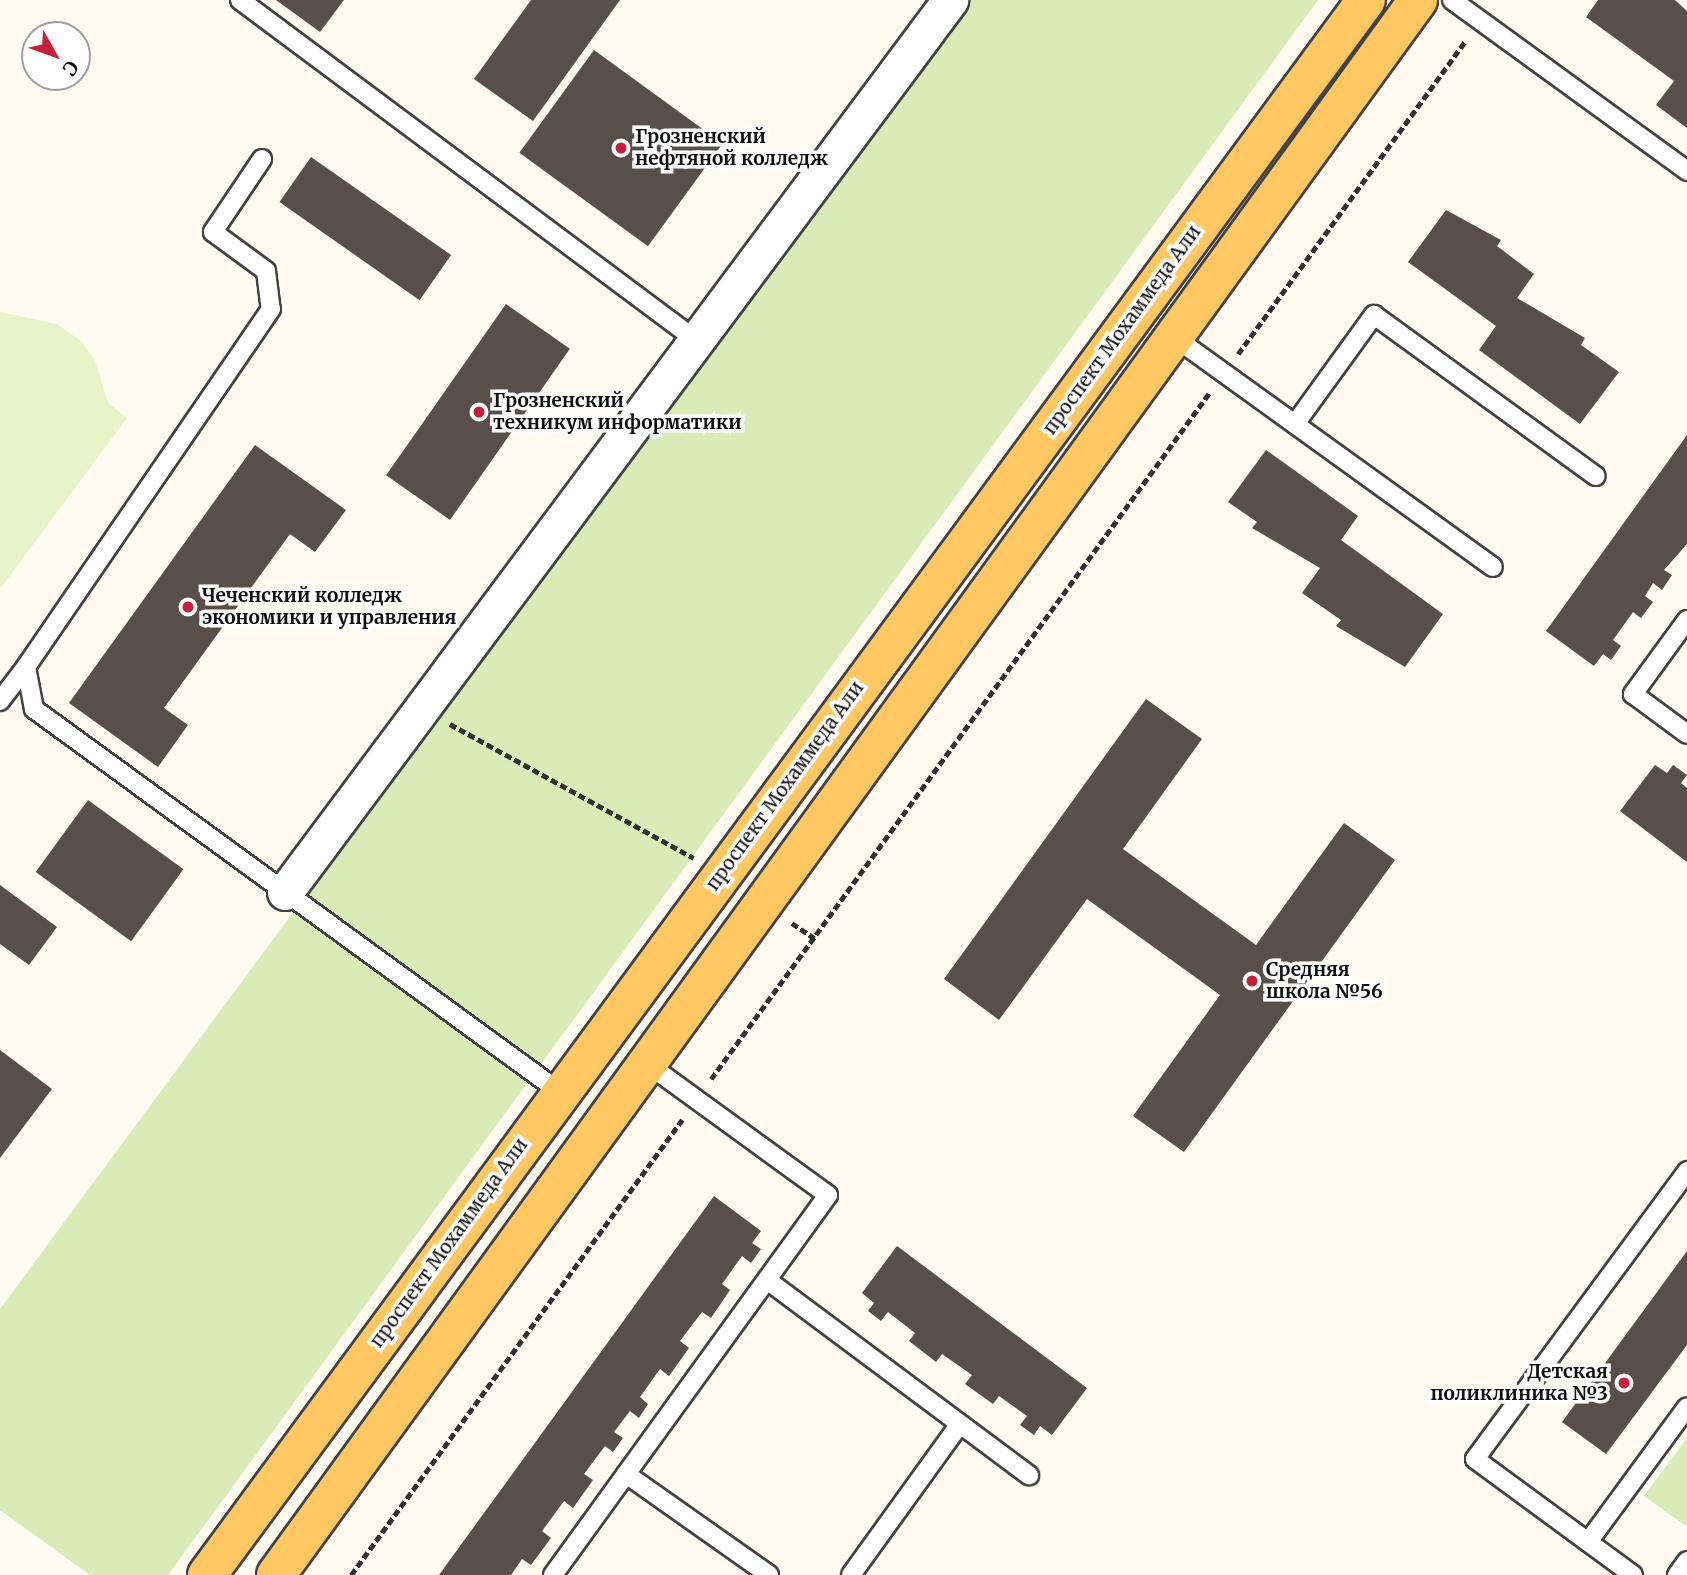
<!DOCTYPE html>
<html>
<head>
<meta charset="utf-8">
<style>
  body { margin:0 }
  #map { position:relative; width:1687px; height:1575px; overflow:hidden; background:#fffbf1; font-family:Merriweather,serif }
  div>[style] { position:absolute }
  .green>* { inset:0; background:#d9ecb7 }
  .pitch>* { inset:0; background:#e9f3ca }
  .building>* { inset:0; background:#584e4a; transform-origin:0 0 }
  .path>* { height:4.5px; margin-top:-2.25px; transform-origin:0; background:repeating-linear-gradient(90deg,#313131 0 7px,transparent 0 10.5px) }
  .roads { filter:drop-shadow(2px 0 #424242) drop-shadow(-2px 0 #424242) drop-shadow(0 2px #424242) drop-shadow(0 -2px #424242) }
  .service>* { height:18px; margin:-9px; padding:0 9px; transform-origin:9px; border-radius:9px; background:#fff }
  .minor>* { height:35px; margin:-17.5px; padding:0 17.5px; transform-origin:17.5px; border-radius:17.5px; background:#fff }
  .primary>* { height:38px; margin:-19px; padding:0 19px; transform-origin:19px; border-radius:19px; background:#ffc761 }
  .dots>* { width:19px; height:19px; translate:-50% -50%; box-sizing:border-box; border:4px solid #fff; border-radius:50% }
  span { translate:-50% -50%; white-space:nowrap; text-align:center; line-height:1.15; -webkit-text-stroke:7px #fff; paint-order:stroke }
  .poi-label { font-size:19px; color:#0f0f0f; font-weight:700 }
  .left { translate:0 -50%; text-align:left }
  .right { translate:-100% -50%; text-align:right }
  .street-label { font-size:19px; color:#0f0f0f }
  .north { position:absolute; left:21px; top:21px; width:70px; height:70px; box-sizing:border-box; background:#fff; border:2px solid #9f9f9f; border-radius:50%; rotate:130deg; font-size:19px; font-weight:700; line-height:28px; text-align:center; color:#0f0f0f }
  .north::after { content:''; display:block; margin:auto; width:24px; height:32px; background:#c71e39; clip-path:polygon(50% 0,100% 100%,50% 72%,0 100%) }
</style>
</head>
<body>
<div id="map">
  <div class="green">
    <div style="clip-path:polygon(967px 0,1318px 0,168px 1575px,90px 1575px,0 1510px,0 1309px)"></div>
    <div style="clip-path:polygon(1687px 1438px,1687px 1524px,1686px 1526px,1644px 1496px)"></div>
  </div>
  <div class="pitch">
    <div style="clip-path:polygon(0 312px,57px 324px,81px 341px,95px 360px,108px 403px,127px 418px,0 589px)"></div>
  </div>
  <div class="building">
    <div style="clip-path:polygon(276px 0,344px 0,320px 32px)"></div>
    <div style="clip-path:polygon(531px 0,620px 0,533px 121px,474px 79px)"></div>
    <div style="clip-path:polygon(1598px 0,1675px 0,1687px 11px,1687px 128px,1656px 105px,1674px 81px,1586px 17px)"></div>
    <div style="left:594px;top:50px;width:159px;height:127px;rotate:36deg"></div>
    <div style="left:311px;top:157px;width:171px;height:55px;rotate:35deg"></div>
    <div style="clip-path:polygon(1446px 210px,1501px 240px,1497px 246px,1534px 274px,1517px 298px,1585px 338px,1581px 345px,1619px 372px,1580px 424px,1479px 350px,1496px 326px,1408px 262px)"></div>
    <div style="left:506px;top:304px;width:78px;height:209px;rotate:35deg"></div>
    <div style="clip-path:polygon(1687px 435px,1687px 544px,1664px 570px,1672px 575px,1662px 590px,1653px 583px,1645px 596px,1653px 602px,1641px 618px,1633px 612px,1613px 640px,1621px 646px,1611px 660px,1603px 654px,1594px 666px,1546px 631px)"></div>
    <div style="clip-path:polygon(255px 445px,346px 510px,315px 552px,290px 534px,164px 708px,188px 725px,158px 767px,69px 703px)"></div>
    <div style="clip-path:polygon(1266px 450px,1358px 516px,1341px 540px,1443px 614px,1405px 667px,1336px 626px,1341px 620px,1302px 593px,1320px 568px,1252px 528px,1257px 522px,1228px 502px)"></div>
    <div style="clip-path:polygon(1146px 699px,1202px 739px,1123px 849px,1256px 945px,1344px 823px,1395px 860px,1184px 1152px,1133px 1116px,1220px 995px,1087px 899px,999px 1020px,944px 979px)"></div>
    <div style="clip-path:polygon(1655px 765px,1667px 773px,1673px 765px,1687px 775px,1681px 783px,1687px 788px,1687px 862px,1620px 811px)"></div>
    <div style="left:88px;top:800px;width:118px;height:89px;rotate:36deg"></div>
    <div style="clip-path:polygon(0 885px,57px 927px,29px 965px,0 944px)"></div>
    <div style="clip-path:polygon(0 1050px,52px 1089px,0 1158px)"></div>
    <div style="clip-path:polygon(714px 1196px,761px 1231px,752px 1243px,761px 1249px,751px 1263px,742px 1256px,722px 1284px,730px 1290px,711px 1318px,702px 1312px,680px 1341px,689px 1348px,669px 1376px,660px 1369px,640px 1397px,648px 1404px,639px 1418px,630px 1411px,614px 1432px,623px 1438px,613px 1452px,605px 1446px,584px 1474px,593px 1480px,573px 1508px,564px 1501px,542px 1531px,551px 1538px,531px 1565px,522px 1559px,511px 1575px,439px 1575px)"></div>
    <div style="clip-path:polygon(897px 1246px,1087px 1388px,1052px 1435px,1040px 1426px,1034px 1435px,1020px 1425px,1027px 1416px,999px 1396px,993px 1404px,965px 1384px,972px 1375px,942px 1354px,936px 1362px,909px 1341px,915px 1333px,888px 1312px,881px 1321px,868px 1311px,874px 1303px,862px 1293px)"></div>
    <div style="clip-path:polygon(1687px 1251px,1687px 1345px,1606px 1454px,1562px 1422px)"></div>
  </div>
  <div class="path">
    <div style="left:1238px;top:354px;width:387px;rotate:-54deg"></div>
    <div style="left:450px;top:724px;width:278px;rotate:28.8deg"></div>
    <div style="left:792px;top:923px;width:27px;rotate:34deg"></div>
    <div style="left:711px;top:1079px;width:849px;rotate:-54.01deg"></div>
    <div style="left:351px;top:1575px;width:563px;rotate:-53.97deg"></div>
  </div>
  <div class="roads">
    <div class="service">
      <div style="left:240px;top:0;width:569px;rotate:36.71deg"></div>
      <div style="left:1452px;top:0;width:291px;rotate:36deg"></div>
      <div style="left:262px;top:159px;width:88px;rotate:123.9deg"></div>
      <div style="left:213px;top:232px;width:66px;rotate:36.3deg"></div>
      <div style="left:266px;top:271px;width:38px;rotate:83deg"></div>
      <div style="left:271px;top:309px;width:434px;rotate:124.4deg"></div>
      <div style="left:26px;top:667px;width:43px;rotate:79.2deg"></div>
      <div style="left:34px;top:709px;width:651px;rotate:36.06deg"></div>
      <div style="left:1174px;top:337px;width:393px;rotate:35.8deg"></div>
      <div style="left:1295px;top:424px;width:135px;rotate:-54.1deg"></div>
      <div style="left:1374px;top:315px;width:274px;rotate:36deg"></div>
      <div style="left:1687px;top:620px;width:92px;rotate:126.1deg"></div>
      <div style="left:1633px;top:694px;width:67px;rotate:36.5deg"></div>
      <div style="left:0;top:701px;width:43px;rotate:-52.6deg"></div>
      <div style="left:767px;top:1280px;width:327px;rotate:36.7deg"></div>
      <div style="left:626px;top:1474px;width:175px;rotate:35.2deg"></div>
      <div style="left:1588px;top:1542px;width:167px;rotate:-53.7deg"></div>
      <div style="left:553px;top:1575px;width:469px;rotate:-54.1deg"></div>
      <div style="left:828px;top:1195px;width:223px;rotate:-144deg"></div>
      <div style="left:851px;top:1575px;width:186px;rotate:-54.2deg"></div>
      <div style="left:1633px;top:1575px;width:196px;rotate:-143.7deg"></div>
      <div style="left:1475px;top:1459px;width:358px;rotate:-53.6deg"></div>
      <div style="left:1677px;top:1575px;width:17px;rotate:-54deg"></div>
    </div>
    <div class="minor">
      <div style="left:285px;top:892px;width:1113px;rotate:-53.29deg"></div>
    </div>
    <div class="primary">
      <div style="left:207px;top:1575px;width:1955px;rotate:-53.65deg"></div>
      <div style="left:276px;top:1575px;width:1945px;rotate:-54.05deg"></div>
    </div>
  </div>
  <div class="dots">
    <div style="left:621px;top:148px;background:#c71e39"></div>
    <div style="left:479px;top:412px;background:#c71e39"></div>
    <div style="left:188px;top:607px;background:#c71e39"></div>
    <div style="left:1252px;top:981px;background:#c71e39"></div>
    <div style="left:1624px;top:1383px;background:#c71e39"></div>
  </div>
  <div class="poi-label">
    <span class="left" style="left:635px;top:148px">Грозненский<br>нефтяной колледж</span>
    <span class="left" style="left:493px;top:412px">Грозненский<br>техникум информатики</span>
    <span class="left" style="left:202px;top:607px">Чеченский колледж<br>экономики и управления</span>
    <span class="left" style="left:1266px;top:981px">Средняя<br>школа №56</span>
    <span class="right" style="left:1608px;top:1383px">Детская<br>поликлиника №3</span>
  </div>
  <div class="street-label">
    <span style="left:1122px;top:330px;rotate:-54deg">проспект Мохаммеда Али</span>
    <span style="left:785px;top:786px;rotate:-54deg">проспект Мохаммеда Али</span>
    <span style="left:449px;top:1243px;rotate:-54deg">проспект Мохаммеда Али</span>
  </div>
  <div class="north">С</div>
</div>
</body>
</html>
